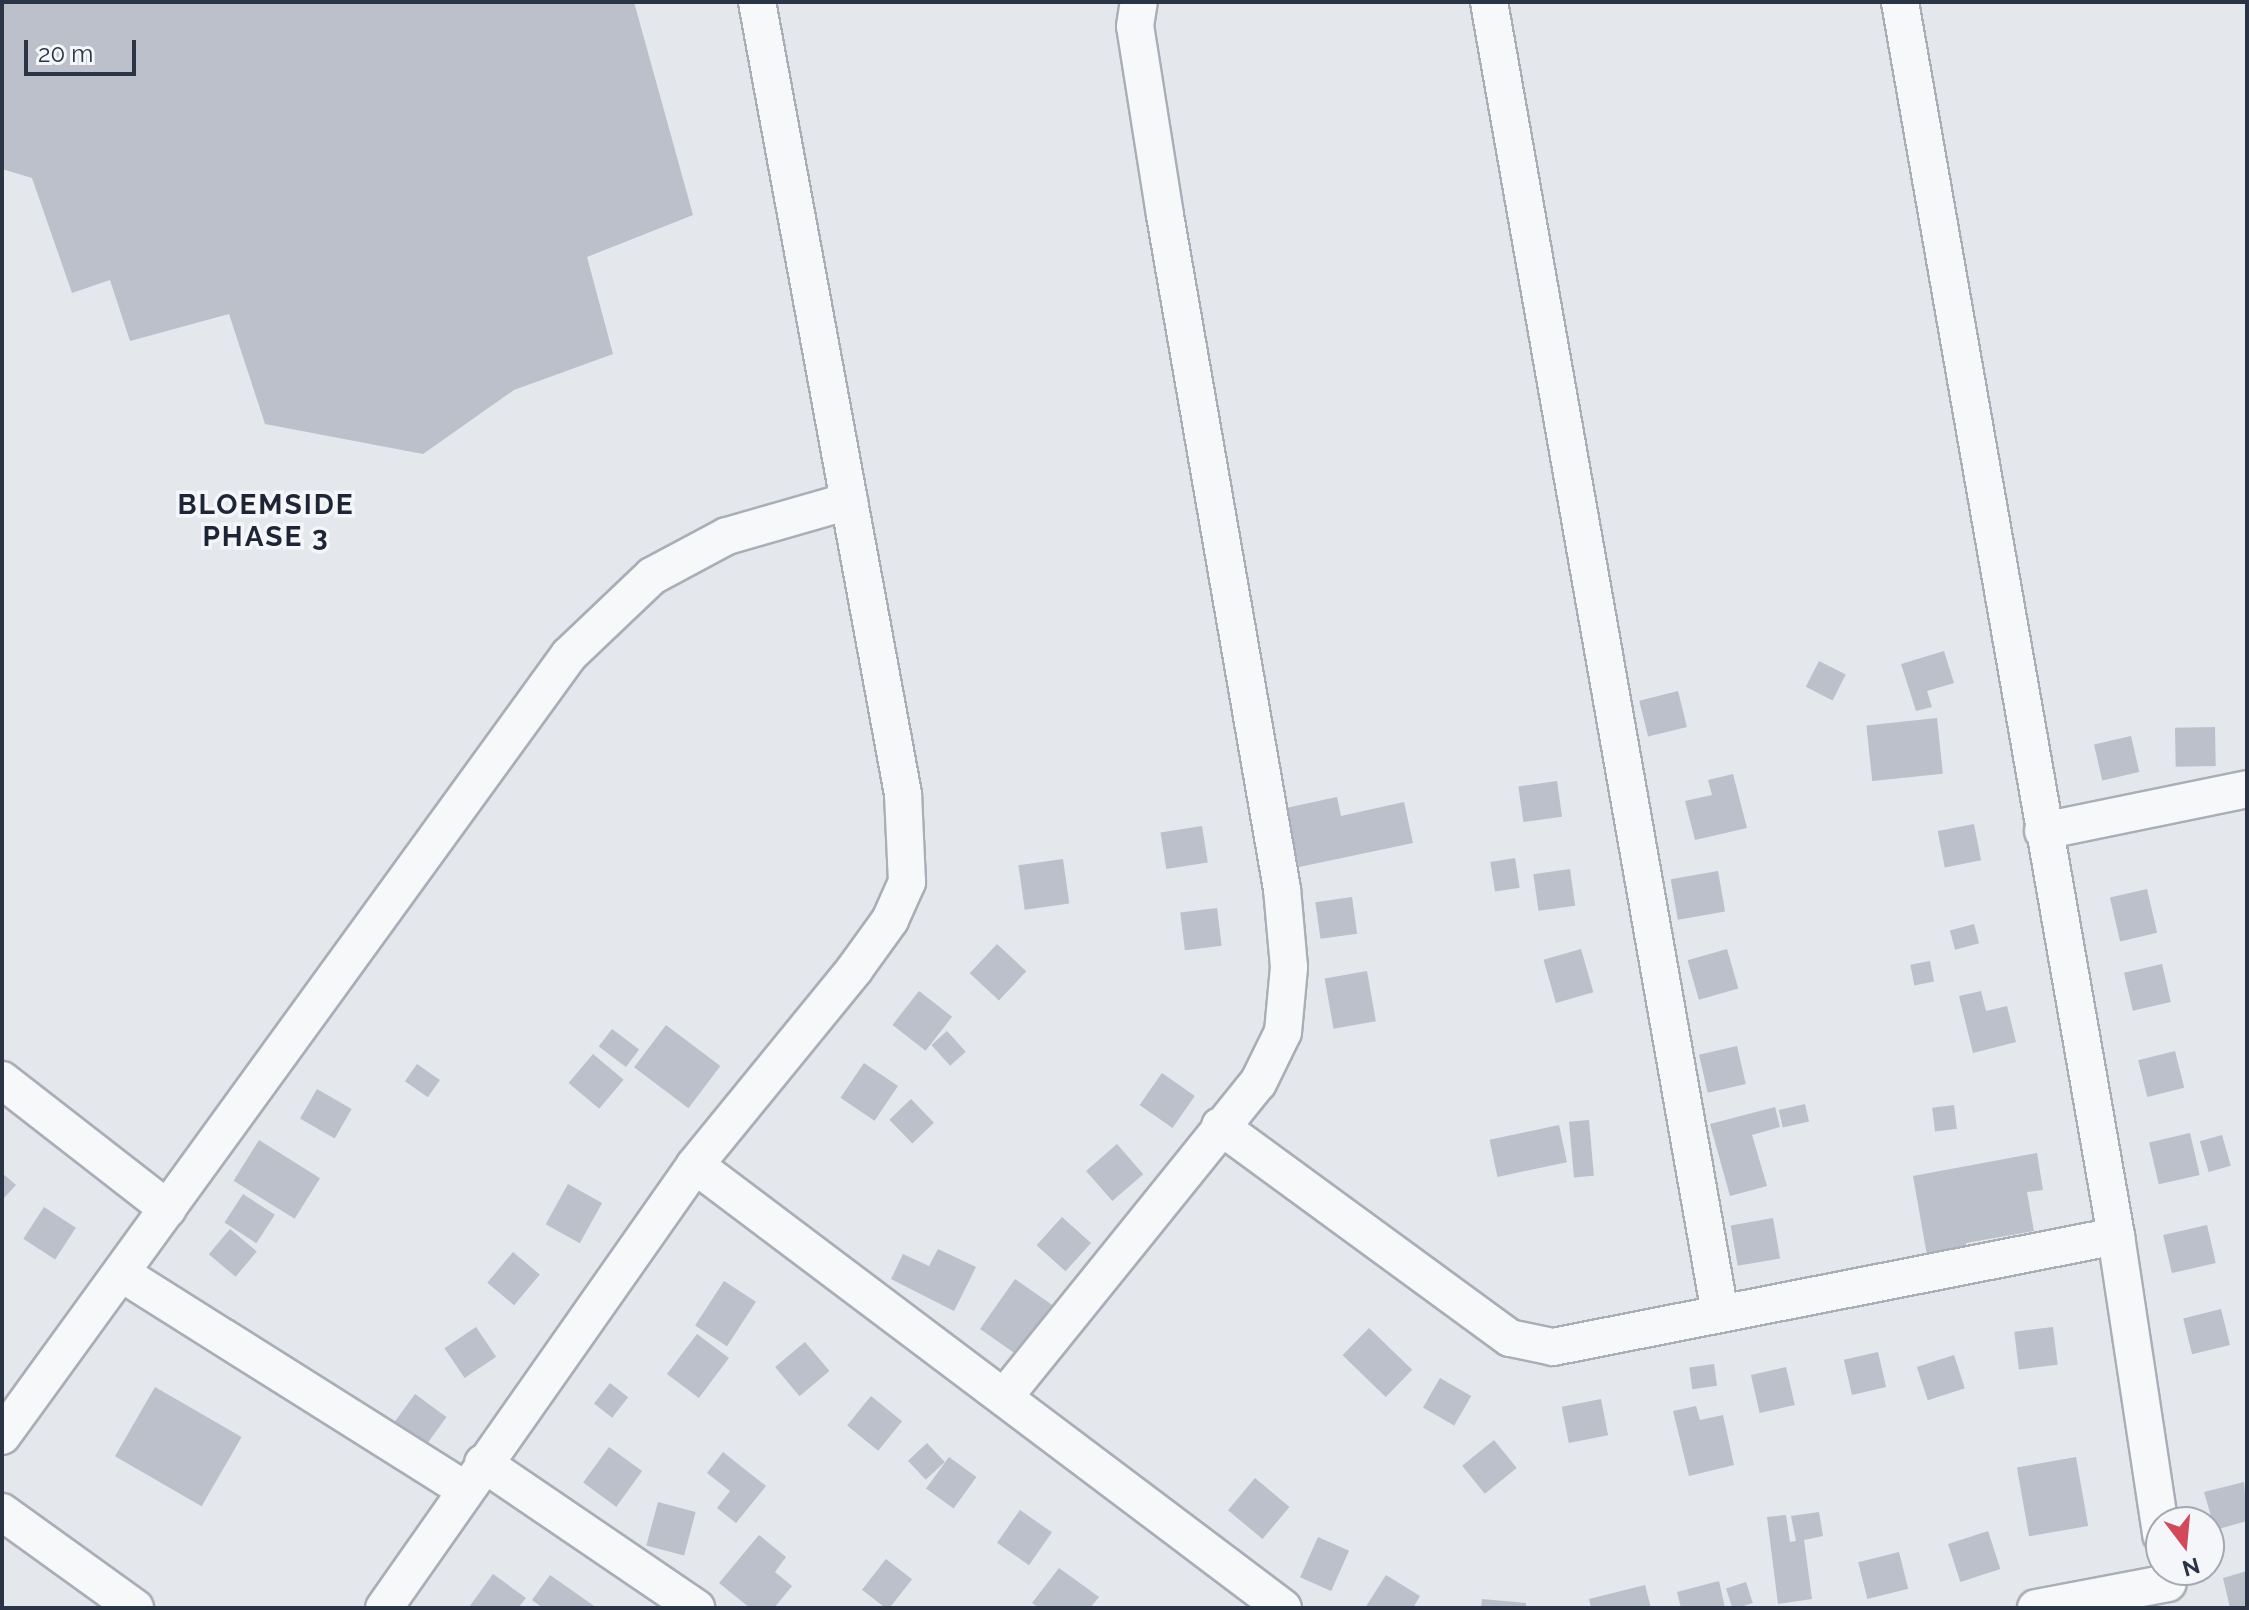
<!DOCTYPE html>
<html>
<head>
<meta charset="utf-8">
<style>
  body { margin:0 }
  #map { position:relative; width:2249px; height:1610px; overflow:hidden; background:#e4e7ec; font-family:Raleway,sans-serif }
  div>[style] { position:absolute }
  .building>* { inset:0; background:#bbc0ca; transform-origin:0 0 }
  .roads { filter:drop-shadow(2px 0 #a9aeb7) drop-shadow(-2px 0 #a9aeb7) drop-shadow(0 2px #a9aeb7) drop-shadow(0 -2px #a9aeb7) }
  .minor>* { height:36px; margin:-18px; padding:0 18px; transform-origin:18px; border-radius:18px; background:#f7f8fa }
  span { translate:-50% -50%; white-space:nowrap; text-align:center; line-height:1.15; -webkit-text-stroke:7px #f4f6f9; paint-order:stroke }
  .district-label { font-size:28px; color:#1d2536; font-weight:700; letter-spacing:2px }
  .frame { position:absolute; inset:0; border:4px solid #2b3445; pointer-events:none }
  .north { position:absolute; left:2145px; top:1506px; width:80px; height:80px; box-sizing:border-box; background:#f4f6f9; border:2px solid #a4a8b1; border-radius:50%; rotate:164deg; font-size:22px; font-weight:700; line-height:32px; text-align:center; color:#2b3445 }
  .north::after { content:''; display:block; margin:auto; width:28px; height:36px; background:#d1495b; clip-path:polygon(50% 0,100% 100%,50% 72%,0 100%) }
  .scale { position:absolute; left:24px; top:40px; width:112px; height:36px; box-sizing:border-box; border:4px solid #2b3445; border-top:0; padding-left:10px; font-size:24px; line-height:28px; white-space:nowrap; color:#2b3445; -webkit-text-stroke:6px #f4f6f9; paint-order:stroke }
</style>
</head>
<body>
<div id="map">
  <div class="building">
    <div style="clip-path:polygon(2px 2px,634px 2px,693px 215px,587px 257px,613px 354px,514px 390px,423px 454px,265px 424px,229px 314px,130px 341px,110px 280px,72px 293px,32px 178px,2px 169px)"></div>
    <div style="clip-path:polygon(1944px 651px,1954px 683px,1927px 691px,1932px 707px,1916px 711px,1901px 664px)"></div>
    <div style="left:1819px;top:661px;width:30px;height:29px;rotate:27deg"></div>
    <div style="left:1678px;top:691px;width:37px;height:40px;rotate:76deg"></div>
    <div style="left:1937px;top:718px;width:56px;height:71px;rotate:84deg"></div>
    <div style="left:2215px;top:727px;width:39px;height:40px;rotate:89deg"></div>
    <div style="left:2131px;top:736px;width:37px;height:38px;rotate:77deg"></div>
    <div style="clip-path:polygon(1733px 774px,1747px 828px,1695px 840px,1685px 801px,1712px 795px,1708px 780px)"></div>
    <div style="left:1557px;top:781px;width:36px;height:39px;rotate:82deg"></div>
    <div style="clip-path:polygon(1337px 797px,1341px 816px,1404px 802px,1413px 843px,1299px 867px,1286px 808px)"></div>
    <div style="left:1974px;top:824px;width:37px;height:37px;rotate:79deg"></div>
    <div style="left:1202px;top:826px;width:37px;height:42px;rotate:81deg"></div>
    <div style="left:1515px;top:858px;width:30px;height:25px;rotate:81deg"></div>
    <div style="left:1063px;top:859px;width:45px;height:45px;rotate:82deg"></div>
    <div style="left:1570px;top:869px;width:37px;height:37px;rotate:82deg"></div>
    <div style="left:1718px;top:871px;width:41px;height:48px;rotate:80deg"></div>
    <div style="left:2147px;top:889px;width:45px;height:38px;rotate:77deg"></div>
    <div style="left:1352px;top:897px;width:37px;height:37px;rotate:82deg"></div>
    <div style="left:1217px;top:908px;width:38px;height:37px;rotate:83deg"></div>
    <div style="left:1974px;top:924px;width:20px;height:25px;rotate:75deg"></div>
    <div style="left:997px;top:944px;width:40px;height:40px;rotate:43deg"></div>
    <div style="left:1581px;top:949px;width:45px;height:39px;rotate:74deg"></div>
    <div style="left:1727px;top:949px;width:41px;height:41px;rotate:74deg"></div>
    <div style="left:1930px;top:961px;width:21px;height:20px;rotate:79deg"></div>
    <div style="left:2162px;top:964px;width:39px;height:39px;rotate:77deg"></div>
    <div style="left:1367px;top:971px;width:51px;height:43px;rotate:80deg"></div>
    <div style="left:919px;top:991px;width:42px;height:43px;rotate:38deg"></div>
    <div style="clip-path:polygon(1981px 991px,1986px 1011px,2007px 1006px,2016px 1042px,1973px 1053px,1959px 996px)"></div>
    <div style="left:666px;top:1025px;width:68px;height:53px;rotate:37deg"></div>
    <div style="left:612px;top:1029px;width:34px;height:22px;rotate:37deg"></div>
    <div style="left:947px;top:1031px;width:28px;height:21px;rotate:48deg"></div>
    <div style="left:1737px;top:1046px;width:39px;height:39px;rotate:77deg"></div>
    <div style="left:2175px;top:1051px;width:38px;height:38px;rotate:76deg"></div>
    <div style="left:593px;top:1054px;width:40px;height:38px;rotate:40deg"></div>
    <div style="left:864px;top:1063px;width:41px;height:42px;rotate:34deg"></div>
    <div style="left:417px;top:1064px;width:28px;height:21px;rotate:35deg"></div>
    <div style="left:1162px;top:1073px;width:40px;height:39px;rotate:35deg"></div>
    <div style="left:317px;top:1089px;width:40px;height:34px;rotate:30deg"></div>
    <div style="left:911px;top:1099px;width:33px;height:30px;rotate:46deg"></div>
    <div style="left:1805px;top:1104px;width:18px;height:27px;rotate:77deg"></div>
    <div style="left:1954px;top:1105px;width:24px;height:22px;rotate:83deg"></div>
    <div style="clip-path:polygon(1775px 1107px,1780px 1127px,1752px 1135px,1767px 1186px,1730px 1196px,1710px 1124px)"></div>
    <div style="left:1589px;top:1120px;width:56px;height:20px;rotate:85deg"></div>
    <div style="left:1559px;top:1125px;width:38px;height:71px;rotate:78deg"></div>
    <div style="left:2190px;top:1133px;width:43px;height:42px;rotate:77deg"></div>
    <div style="left:2222px;top:1135px;width:32px;height:23px;rotate:74deg"></div>
    <div style="left:259px;top:1140px;width:72px;height:48px;rotate:32deg"></div>
    <div style="left:1117px;top:1144px;width:40px;height:41px;rotate:49deg"></div>
    <div style="clip-path:polygon(2037px 1153px,2043px 1190px,2027px 1192px,2034px 1231px,1966px 1243px,1969px 1260px,1929px 1267px,1913px 1176px)"></div>
    <div style="clip-path:polygon(2px 1173px,16px 1185px,2px 1200px)"></div>
    <div style="left:568px;top:1184px;width:39px;height:46px;rotate:29deg"></div>
    <div style="left:243px;top:1194px;width:38px;height:34px;rotate:33deg"></div>
    <div style="left:44px;top:1207px;width:38px;height:38px;rotate:33deg"></div>
    <div style="left:1062px;top:1217px;width:39px;height:38px;rotate:42deg"></div>
    <div style="left:1773px;top:1218px;width:41px;height:43px;rotate:80deg"></div>
    <div style="left:2207px;top:1225px;width:39px;height:45px;rotate:77deg"></div>
    <div style="left:230px;top:1229px;width:35px;height:33px;rotate:40deg"></div>
    <div style="clip-path:polygon(938px 1249px,976px 1267px,954px 1311px,891px 1279px,903px 1254px,929px 1266px)"></div>
    <div style="left:513px;top:1252px;width:35px;height:40px;rotate:40deg"></div>
    <div style="left:1015px;top:1279px;width:45px;height:61px;rotate:35deg"></div>
    <div style="left:724px;top:1281px;width:38px;height:53px;rotate:33deg"></div>
    <div style="left:2221px;top:1309px;width:37px;height:39px;rotate:76deg"></div>
    <div style="left:476px;top:1327px;width:36px;height:38px;rotate:56deg"></div>
    <div style="left:2053px;top:1327px;width:38px;height:39px;rotate:83deg"></div>
    <div style="left:1369px;top:1328px;width:60px;height:38px;rotate:44deg"></div>
    <div style="left:697px;top:1334px;width:40px;height:50px;rotate:37deg"></div>
    <div style="left:805px;top:1342px;width:38px;height:39px;rotate:50deg"></div>
    <div style="left:1878px;top:1352px;width:36px;height:35px;rotate:77deg"></div>
    <div style="left:1954px;top:1355px;width:35px;height:39px;rotate:72deg"></div>
    <div style="left:1714px;top:1364px;width:22px;height:25px;rotate:82deg"></div>
    <div style="left:1786px;top:1367px;width:39px;height:36px;rotate:77deg"></div>
    <div style="left:1440px;top:1378px;width:36px;height:34px;rotate:30deg"></div>
    <div style="left:610px;top:1383px;width:23px;height:26px;rotate:38deg"></div>
    <div style="left:155px;top:1387px;width:100px;height:80px;rotate:30deg"></div>
    <div style="left:415px;top:1394px;width:39px;height:36px;rotate:36deg"></div>
    <div style="left:871px;top:1396px;width:40px;height:38px;rotate:39deg"></div>
    <div style="left:1601px;top:1399px;width:37px;height:40px;rotate:79deg"></div>
    <div style="clip-path:polygon(1696px 1406px,1700px 1420px,1723px 1415px,1734px 1465px,1689px 1476px,1673px 1411px)"></div>
    <div style="left:1494px;top:1440px;width:36px;height:41px;rotate:51deg"></div>
    <div style="left:927px;top:1443px;width:26px;height:26px;rotate:47deg"></div>
    <div style="left:609px;top:1447px;width:41px;height:44px;rotate:36deg"></div>
    <div style="clip-path:polygon(723px 1452px,766px 1486px,736px 1523px,717px 1508px,730px 1491px,707px 1473px)"></div>
    <div style="left:949px;top:1457px;width:34px;height:39px;rotate:36deg"></div>
    <div style="left:2076px;top:1457px;width:70px;height:60px;rotate:80deg"></div>
    <div style="left:1255px;top:1478px;width:45px;height:42px;rotate:40deg"></div>
    <div style="clip-path:polygon(2244px 1482px,2247px 1521px,2215px 1530px,2204px 1492px)"></div>
    <div style="left:658px;top:1502px;width:39px;height:45px;rotate:15deg"></div>
    <div style="left:1020px;top:1510px;width:39px;height:40px;rotate:35deg"></div>
    <div style="clip-path:polygon(1819px 1512px,1823px 1536px,1804px 1540px,1812px 1599px,1778px 1604px,1767px 1517px,1786px 1515px,1790px 1542px,1796px 1541px,1791px 1516px)"></div>
    <div style="left:1988px;top:1531px;width:40px;height:42px;rotate:72deg"></div>
    <div style="clip-path:polygon(759px 1535px,786px 1557px,775px 1572px,792px 1586px,774px 1608px,750px 1608px,719px 1583px)"></div>
    <div style="left:1318px;top:1537px;width:34px;height:44px;rotate:24deg"></div>
    <div style="left:1899px;top:1552px;width:38px;height:42px;rotate:76deg"></div>
    <div style="left:886px;top:1559px;width:33px;height:39px;rotate:38deg"></div>
    <div style="clip-path:polygon(1059px 1568px,1099px 1597px,1090px 1608px,1039px 1608px,1032px 1603px)"></div>
    <div style="clip-path:polygon(2247px 1571px,2247px 1608px,2230px 1608px,2223px 1578px)"></div>
    <div style="clip-path:polygon(493px 1574px,526px 1598px,518px 1608px,469px 1607px)"></div>
    <div style="clip-path:polygon(550px 1575px,597px 1608px,543px 1608px,532px 1600px)"></div>
    <div style="clip-path:polygon(1386px 1575px,1420px 1596px,1413px 1608px,1365px 1608px)"></div>
    <div style="clip-path:polygon(1719px 1581px,1725px 1608px,1681px 1608px,1677px 1592px)"></div>
    <div style="left:1746px;top:1582px;width:22px;height:21px;rotate:72deg"></div>
    <div style="clip-path:polygon(1645px 1585px,1651px 1608px,1591px 1608px,1589px 1599px)"></div>
    <div style="clip-path:polygon(1482px 1599px,1526px 1603px,1526px 1608px,1481px 1608px)"></div>
  </div>
  <div class="roads">
    <div class="minor">
      <div style="left:1489px;top:2px;width:1332px;rotate:80.01deg"></div>
      <div style="left:1900px;top:2px;width:1253px;rotate:80.07deg"></div>
      <div style="left:2116px;top:1236px;width:302px;rotate:81.4deg"></div>
      <div style="left:2043px;top:831px;width:208px;rotate:-11.6deg"></div>
      <div style="left:2px;top:1080px;width:210px;rotate:37.9deg"></div>
      <div style="left:1220px;top:1126px;width:359px;rotate:36.2deg"></div>
      <div style="left:1510px;top:1338px;width:44px;rotate:11.8deg"></div>
      <div style="left:1553px;top:1347px;width:574px;rotate:-11.15deg"></div>
      <div style="left:695px;top:1165px;width:736px;rotate:36.99deg"></div>
      <div style="left:121px;top:1273px;width:407px;rotate:32.2deg"></div>
      <div style="left:1005px;top:1396px;width:402px;rotate:-51.1deg"></div>
      <div style="left:1258px;top:1083px;width:57px;rotate:-63.9deg"></div>
      <div style="left:1283px;top:1032px;width:65px;rotate:-84.7deg"></div>
      <div style="left:1289px;top:967px;width:78px;rotate:-95.1deg"></div>
      <div style="left:1282px;top:889px;width:684px;rotate:-99.85deg"></div>
      <div style="left:1165px;top:215px;width:191px;rotate:-99deg"></div>
      <div style="left:1135px;top:26px;width:24px;rotate:-81deg"></div>
      <div style="left:2px;top:1436px;width:965px;rotate:-54.02deg"></div>
      <div style="left:569px;top:655px;width:115px;rotate:-43.6deg"></div>
      <div style="left:652px;top:576px;width:85px;rotate:-28.1deg"></div>
      <div style="left:727px;top:536px;width:127px;rotate:-16deg"></div>
      <div style="left:483px;top:1463px;width:258px;rotate:34.2deg"></div>
      <div style="left:2px;top:1512px;width:164px;rotate:35.8deg"></div>
      <div style="left:384px;top:1608px;width:541px;rotate:-54.93deg"></div>
      <div style="left:695px;top:1165px;width:252px;rotate:-50.8deg"></div>
      <div style="left:854px;top:970px;width:62px;rotate:-54.2deg"></div>
      <div style="left:890px;top:920px;width:42px;rotate:-65.9deg"></div>
      <div style="left:907px;top:882px;width:88px;rotate:-92.6deg"></div>
      <div style="left:903px;top:794px;width:805px;rotate:-100.44deg"></div>
      <div style="left:2036px;top:1608px;width:134px;rotate:-10.7deg"></div>
    </div>
  </div>
  <div class="district-label">
    <span style="left:266px;top:521px">BLOEMSIDE<br>PHASE 3</span>
  </div>
  <div class="frame"></div>
  <div class="north">N</div>
  <div class="scale">20 m</div>
</div>
</body>
</html>
